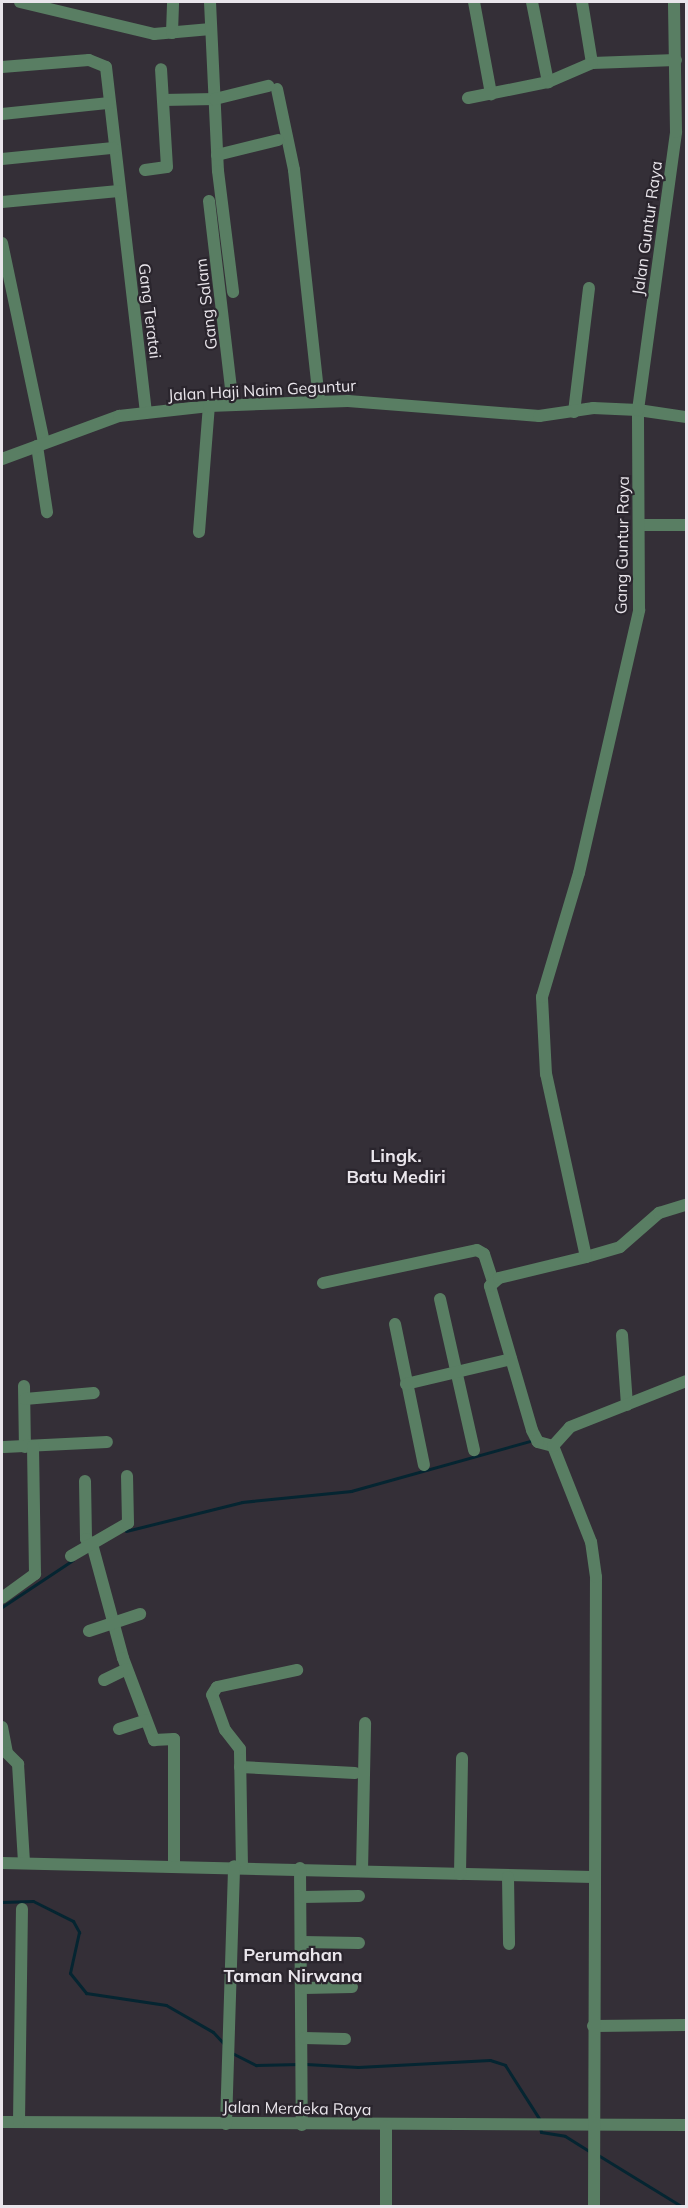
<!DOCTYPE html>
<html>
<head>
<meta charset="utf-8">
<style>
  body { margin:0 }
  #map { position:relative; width:688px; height:2208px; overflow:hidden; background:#342f37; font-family:Mulish,sans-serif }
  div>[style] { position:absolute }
  .stream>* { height:3px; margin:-1.5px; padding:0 1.5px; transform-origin:1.5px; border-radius:1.5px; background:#052531 }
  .minor>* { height:12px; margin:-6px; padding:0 6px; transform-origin:6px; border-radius:6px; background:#597e63 }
  .tertiary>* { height:12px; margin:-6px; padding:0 6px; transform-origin:6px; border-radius:6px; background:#597e63 }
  span { translate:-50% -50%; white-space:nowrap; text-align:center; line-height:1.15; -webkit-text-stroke:4.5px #2a252d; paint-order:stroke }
  .street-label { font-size:16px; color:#e9e5eb }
  .neighbourhood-label { font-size:18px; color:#e9e5eb; font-weight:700 }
  .frame { position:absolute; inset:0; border:3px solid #e9e5eb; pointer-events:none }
</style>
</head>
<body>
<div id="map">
  <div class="stream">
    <div style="left:126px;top:1531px;width:120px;rotate:-14deg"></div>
    <div style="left:242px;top:1502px;width:110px;rotate:-5.8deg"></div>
    <div style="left:351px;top:1491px;width:190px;rotate:-15.6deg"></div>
    <div style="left:2px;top:1607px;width:85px;rotate:-33.5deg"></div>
    <div style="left:2px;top:1902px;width:31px;rotate:-2deg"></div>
    <div style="left:33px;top:1901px;width:45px;rotate:26.6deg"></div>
    <div style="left:73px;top:1921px;width:13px;rotate:61deg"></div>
    <div style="left:79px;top:1932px;width:42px;rotate:102.4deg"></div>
    <div style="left:70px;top:1973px;width:26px;rotate:51deg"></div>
    <div style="left:86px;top:1993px;width:81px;rotate:8.5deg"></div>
    <div style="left:166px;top:2005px;width:54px;rotate:29.9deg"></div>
    <div style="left:213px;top:2032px;width:16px;rotate:47deg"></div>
    <div style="left:232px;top:2053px;width:27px;rotate:27deg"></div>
    <div style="left:256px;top:2065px;width:44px;rotate:-1.3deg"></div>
    <div style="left:306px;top:2064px;width:52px;rotate:3.3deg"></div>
    <div style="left:358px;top:2067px;width:132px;rotate:-3deg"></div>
    <div style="left:490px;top:2060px;width:16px;rotate:18deg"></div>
    <div style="left:505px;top:2065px;width:65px;rotate:57.5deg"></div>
    <div style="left:540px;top:2127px;width:5px;rotate:79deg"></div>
    <div style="left:541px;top:2132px;width:24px;rotate:9deg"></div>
    <div style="left:565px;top:2136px;width:32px;rotate:32deg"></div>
    <div style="left:598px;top:2155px;width:97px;rotate:31.6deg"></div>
  </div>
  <div class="minor">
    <div style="left:20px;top:2px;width:138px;rotate:13.4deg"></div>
    <div style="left:154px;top:34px;width:57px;rotate:-5deg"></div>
    <div style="left:210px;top:2px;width:169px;rotate:87.3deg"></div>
    <div style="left:218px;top:171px;width:122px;rotate:82.9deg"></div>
    <div style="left:474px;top:2px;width:94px;rotate:79.5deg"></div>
    <div style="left:532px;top:2px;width:82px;rotate:78.7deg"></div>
    <div style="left:582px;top:2px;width:62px;rotate:80.7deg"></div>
    <div style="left:592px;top:63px;width:84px;rotate:-2deg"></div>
    <div style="left:172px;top:33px;width:31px;rotate:-88deg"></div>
    <div style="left:2px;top:67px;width:87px;rotate:-4.6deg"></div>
    <div style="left:89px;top:60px;width:18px;rotate:22deg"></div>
    <div style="left:106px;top:67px;width:348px;rotate:83.4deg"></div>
    <div style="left:277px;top:89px;width:83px;rotate:78.1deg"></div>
    <div style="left:294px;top:170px;width:232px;rotate:83.8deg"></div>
    <div style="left:468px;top:98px;width:82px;rotate:-11.3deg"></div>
    <div style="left:548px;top:82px;width:48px;rotate:-23.4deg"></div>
    <div style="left:163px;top:100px;width:52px;rotate:-1.1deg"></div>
    <div style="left:215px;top:99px;width:55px;rotate:-13.8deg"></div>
    <div style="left:2px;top:114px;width:108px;rotate:-5.9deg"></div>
    <div style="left:217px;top:155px;width:63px;rotate:-13.8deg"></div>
    <div style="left:2px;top:159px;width:112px;rotate:-5.7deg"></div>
    <div style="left:145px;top:170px;width:22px;rotate:-8deg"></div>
    <div style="left:167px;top:167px;width:98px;rotate:-93.5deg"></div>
    <div style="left:209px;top:201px;width:205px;rotate:83.3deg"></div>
    <div style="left:2px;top:202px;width:117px;rotate:-5.4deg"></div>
    <div style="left:2px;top:243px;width:204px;rotate:78.1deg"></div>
    <div style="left:574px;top:412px;width:125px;rotate:-83.1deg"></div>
    <div style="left:37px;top:446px;width:67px;rotate:81.4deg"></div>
    <div style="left:641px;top:525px;width:45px"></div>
    <div style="left:199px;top:532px;width:126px;rotate:-85.5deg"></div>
    <div style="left:586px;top:1257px;width:35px;rotate:-16deg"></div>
    <div style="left:620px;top:1247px;width:52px;rotate:-41.1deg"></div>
    <div style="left:659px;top:1213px;width:28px;rotate:-17deg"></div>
    <div style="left:323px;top:1283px;width:157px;rotate:-12.1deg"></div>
    <div style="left:477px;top:1250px;width:8px;rotate:30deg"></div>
    <div style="left:484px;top:1254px;width:28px;rotate:72deg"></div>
    <div style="left:440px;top:1299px;width:155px;rotate:77.3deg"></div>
    <div style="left:395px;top:1324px;width:144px;rotate:78.4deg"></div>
    <div style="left:622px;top:1335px;width:70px;rotate:85.9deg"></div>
    <div style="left:406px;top:1384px;width:108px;rotate:-13.4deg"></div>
    <div style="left:24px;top:1386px;width:61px;rotate:89.1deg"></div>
    <div style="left:25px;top:1399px;width:69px;rotate:-5deg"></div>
    <div style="left:553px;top:1446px;width:16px;rotate:-165deg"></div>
    <div style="left:538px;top:1442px;width:13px;rotate:-117deg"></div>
    <div style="left:532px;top:1430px;width:150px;rotate:-106.3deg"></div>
    <div style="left:490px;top:1286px;width:12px;rotate:-42deg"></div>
    <div style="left:499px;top:1278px;width:89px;rotate:-13.6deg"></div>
    <div style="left:586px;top:1257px;width:187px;rotate:-102.3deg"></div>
    <div style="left:546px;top:1074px;width:77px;rotate:-93deg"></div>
    <div style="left:542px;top:997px;width:129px;rotate:-73.4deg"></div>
    <div style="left:579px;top:873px;width:270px;rotate:-77.1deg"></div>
    <div style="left:639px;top:610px;width:200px;rotate:-90.3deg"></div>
    <div style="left:638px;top:410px;width:49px;rotate:8.3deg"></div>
    <div style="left:4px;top:1447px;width:103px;rotate:-2.8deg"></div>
    <div style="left:85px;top:1481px;width:58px;rotate:89deg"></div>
    <div style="left:86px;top:1539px;width:8px;rotate:40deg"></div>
    <div style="left:92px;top:1544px;width:118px;rotate:74.8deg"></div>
    <div style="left:123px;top:1658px;width:88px;rotate:69.3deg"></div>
    <div style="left:154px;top:1740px;width:20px;rotate:-3deg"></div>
    <div style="left:174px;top:1739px;width:126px;rotate:90deg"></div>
    <div style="left:71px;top:1556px;width:66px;rotate:-30.1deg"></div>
    <div style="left:128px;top:1523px;width:47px;rotate:-91.2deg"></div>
    <div style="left:2px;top:1598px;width:41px;rotate:-36deg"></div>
    <div style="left:35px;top:1574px;width:128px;rotate:-90.9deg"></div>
    <div style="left:89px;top:1631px;width:54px;rotate:-18.4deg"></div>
    <div style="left:104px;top:1680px;width:25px;rotate:-26deg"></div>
    <div style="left:2px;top:1727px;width:26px;rotate:79deg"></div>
    <div style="left:7px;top:1753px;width:16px;rotate:45deg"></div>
    <div style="left:18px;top:1764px;width:99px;rotate:86.5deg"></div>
    <div style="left:119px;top:1729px;width:28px;rotate:-18deg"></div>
    <div style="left:240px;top:1767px;width:115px;rotate:3deg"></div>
    <div style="left:2px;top:1863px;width:591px;rotate:1.36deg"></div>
    <div style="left:242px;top:1867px;width:118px;rotate:-91deg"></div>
    <div style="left:240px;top:1749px;width:24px;rotate:-128deg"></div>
    <div style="left:225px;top:1730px;width:37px;rotate:-110deg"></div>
    <div style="left:212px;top:1695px;width:9px;rotate:-58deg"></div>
    <div style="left:217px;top:1687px;width:82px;rotate:-12deg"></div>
    <div style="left:300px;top:1868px;width:257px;rotate:89.6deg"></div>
    <div style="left:362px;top:1871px;width:148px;rotate:-88.8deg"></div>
    <div style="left:460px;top:1874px;width:116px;rotate:-89deg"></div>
    <div style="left:508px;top:1877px;width:67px;rotate:89.1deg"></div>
    <div style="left:302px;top:1897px;width:57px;rotate:-1deg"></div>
    <div style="left:303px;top:1942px;width:56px;rotate:1deg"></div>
    <div style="left:304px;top:1988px;width:48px;rotate:-1.2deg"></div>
    <div style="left:593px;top:2026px;width:93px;rotate:-0.6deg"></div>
    <div style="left:304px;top:2038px;width:41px;rotate:1.4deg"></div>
    <div style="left:2px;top:2122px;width:684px;rotate:0.25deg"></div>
    <div style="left:19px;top:2122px;width:213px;rotate:-89.2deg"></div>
    <div style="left:226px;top:2124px;width:258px;rotate:-88.2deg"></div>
    <div style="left:386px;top:2126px;width:80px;rotate:90deg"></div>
    <div style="left:594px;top:2206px;width:629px;rotate:-89.82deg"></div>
    <div style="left:596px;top:1577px;width:35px;rotate:-98deg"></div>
    <div style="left:591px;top:1542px;width:103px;rotate:-111.6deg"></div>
    <div style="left:553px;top:1446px;width:25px;rotate:-48deg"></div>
    <div style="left:570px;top:1427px;width:125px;rotate:-21.6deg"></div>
  </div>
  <div class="tertiary">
    <div style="left:2px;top:459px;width:125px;rotate:-20.2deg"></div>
    <div style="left:119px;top:416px;width:91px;rotate:-6.3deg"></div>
    <div style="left:209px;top:406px;width:139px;rotate:-2.1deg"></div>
    <div style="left:348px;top:401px;width:192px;rotate:4.5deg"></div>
    <div style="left:539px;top:416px;width:55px;rotate:-8.4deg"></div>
    <div style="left:593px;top:408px;width:45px;rotate:2.5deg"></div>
    <div style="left:638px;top:410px;width:281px;rotate:-82.2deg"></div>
    <div style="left:676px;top:132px;width:130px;rotate:-90.9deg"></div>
  </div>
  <div class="street-label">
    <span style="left:647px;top:228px;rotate:-82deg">Jalan Guntur Raya</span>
    <span style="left:206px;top:304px;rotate:-97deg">Gang Salam</span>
    <span style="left:150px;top:311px;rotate:83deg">Gang Teratai</span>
    <span style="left:262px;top:390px;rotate:-3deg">Jalan Haji Naim Geguntur</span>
    <span style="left:622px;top:545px;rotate:-89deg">Gang Guntur Raya</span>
    <span style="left:297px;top:2108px;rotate:1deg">Jalan Merdeka Raya</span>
  </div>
  <div class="neighbourhood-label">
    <span style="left:396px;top:1167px">Lingk.<br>Batu Mediri</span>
    <span style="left:293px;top:1966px">Perumahan<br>Taman Nirwana</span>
  </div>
  <div class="frame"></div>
</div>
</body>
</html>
